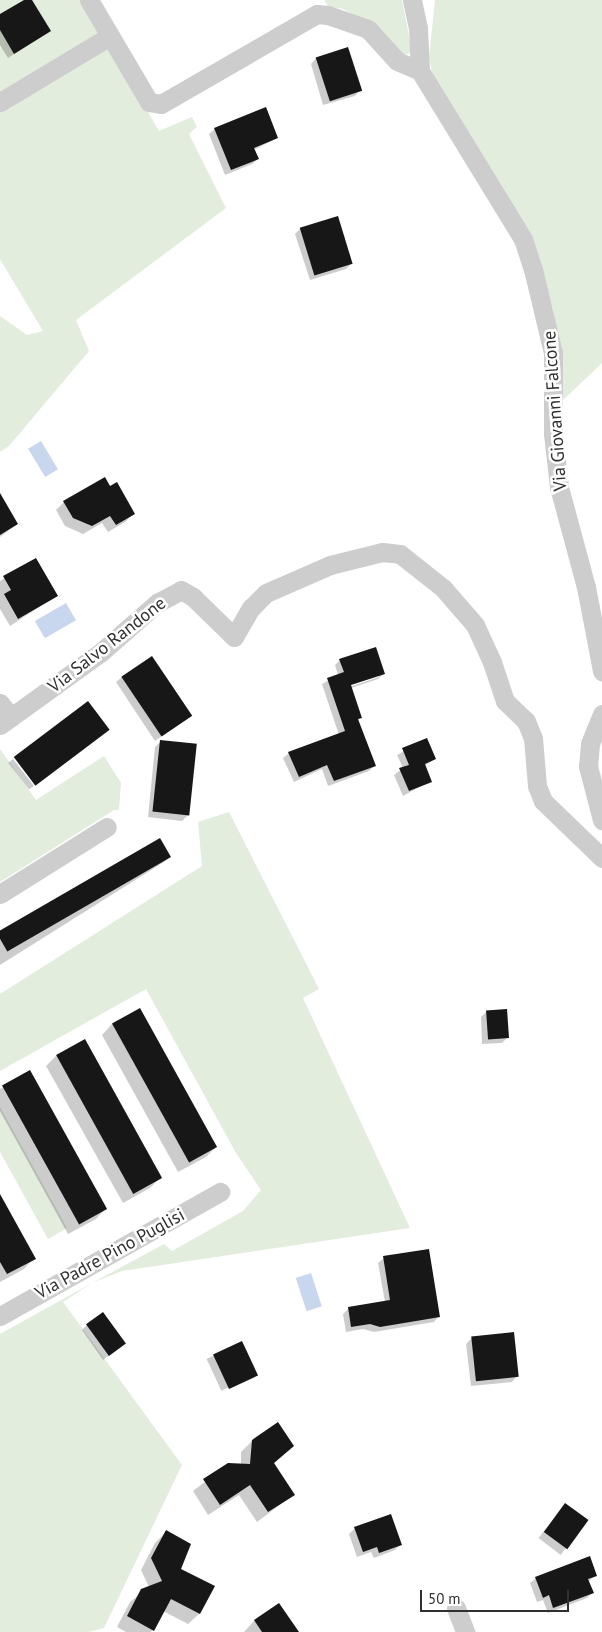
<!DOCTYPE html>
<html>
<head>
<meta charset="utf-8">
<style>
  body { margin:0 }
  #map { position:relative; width:602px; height:1632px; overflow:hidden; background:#fff; font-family:"PT Sans",sans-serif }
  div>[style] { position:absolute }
  .green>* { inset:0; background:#e2eddd }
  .water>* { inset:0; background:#c9d7ee; transform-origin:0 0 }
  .shadow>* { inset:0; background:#0003; transform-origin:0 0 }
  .building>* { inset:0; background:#171717; transform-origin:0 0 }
  .minor>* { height:19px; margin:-9.5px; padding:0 9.5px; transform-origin:9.5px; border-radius:9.5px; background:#cdcdcd }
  span { translate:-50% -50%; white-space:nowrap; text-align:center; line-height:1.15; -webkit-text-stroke:5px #fff; paint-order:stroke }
  .street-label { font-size:18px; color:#303030 }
  .scale { position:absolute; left:420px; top:1590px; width:149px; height:22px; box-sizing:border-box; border:2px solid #303030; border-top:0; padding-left:6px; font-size:15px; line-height:18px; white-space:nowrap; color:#303030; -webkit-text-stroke:4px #fff; paint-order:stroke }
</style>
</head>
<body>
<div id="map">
  <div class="green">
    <div style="clip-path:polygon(0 0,80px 0,100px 34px,0 93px)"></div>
    <div style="clip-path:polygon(324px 0,402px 0,412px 51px,409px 54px,400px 54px,368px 23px,343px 9px,328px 6px)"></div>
    <div style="clip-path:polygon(435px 0,602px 0,602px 363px,558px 405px,561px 356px,553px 309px,532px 238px,433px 78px,429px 58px)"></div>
    <div style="clip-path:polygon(105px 49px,113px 52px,159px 131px,192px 117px,197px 127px,189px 134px,226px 208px,76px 320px,89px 351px,9px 446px,0 452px,0 316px,27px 335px,43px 331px,0 259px,0 112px)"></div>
    <div style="clip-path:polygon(0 749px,36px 800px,104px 756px,121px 783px,119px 810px,114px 810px,0 882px)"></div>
    <div style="clip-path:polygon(229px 812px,319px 989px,303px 998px,410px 1228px,122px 1271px,92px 1283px,63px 1302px,182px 1465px,104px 1628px,88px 1632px,0 1632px,0 1334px,92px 1283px,164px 1244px,172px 1251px,243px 1211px,261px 1190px,236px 1153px,146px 989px,0 1071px,0 994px,202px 866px,198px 822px)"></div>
    <div style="clip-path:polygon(0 1107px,67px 1228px,48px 1239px,0 1152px)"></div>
  </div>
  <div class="water">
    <div style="left:41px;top:441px;width:33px;height:15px;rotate:59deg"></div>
    <div style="left:66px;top:603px;width:20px;height:36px;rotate:60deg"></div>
    <div style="left:311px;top:1273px;width:35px;height:16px;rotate:72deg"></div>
  </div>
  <div class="shadow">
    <div style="clip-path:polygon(26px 0,31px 0,50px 31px,8px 58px,0 45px,0 16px)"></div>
    <div style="clip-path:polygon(348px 49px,360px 90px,355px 96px,323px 105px,311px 64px,316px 58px)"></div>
    <div style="clip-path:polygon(215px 129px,277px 138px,254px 150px,258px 159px,252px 164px,225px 175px,209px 134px)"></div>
    <div style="clip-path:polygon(301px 228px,352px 263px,346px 269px,310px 280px,295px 234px)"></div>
    <div style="clip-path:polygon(109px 488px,134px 513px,125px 522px,108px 532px,102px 523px,83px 534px,65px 526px,56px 510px,64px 502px)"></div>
    <div style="clip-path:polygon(0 496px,17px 524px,0 537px)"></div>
    <div style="clip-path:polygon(35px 559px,56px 596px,10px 626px,0 609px,0 581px)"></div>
    <div style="clip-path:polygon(evenodd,340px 660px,383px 674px,378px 679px,351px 688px,361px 717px,357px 721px,374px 766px,369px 771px,328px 786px,322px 769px,294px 782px,283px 758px,289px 753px,339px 735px,322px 684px,338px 675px,335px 665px,340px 660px,379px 675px,379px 677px,346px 688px,345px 686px,379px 675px)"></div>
    <div style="clip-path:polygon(122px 677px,190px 716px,155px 741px,116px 682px)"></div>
    <div style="clip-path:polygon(427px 739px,435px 759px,424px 766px,430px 781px,403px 796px,394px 775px,403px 768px,397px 755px)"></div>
    <div style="clip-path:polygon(161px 741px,188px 815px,182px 821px,148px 817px,155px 747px)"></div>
    <div style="left:13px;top:759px;width:34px;height:6px;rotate:52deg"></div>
    <div style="clip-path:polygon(170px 856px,164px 862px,0 965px,0 940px)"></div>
    <div style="clip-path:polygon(140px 1009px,216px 1147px,206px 1157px,178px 1172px,102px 1035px,112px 1024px)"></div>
    <div style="clip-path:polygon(487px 1011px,507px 1038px,502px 1043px,482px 1044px,481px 1017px)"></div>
    <div style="clip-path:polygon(57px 1055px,161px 1177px,150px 1188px,123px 1203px,46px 1066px)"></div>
    <div style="clip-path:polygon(30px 1071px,106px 1208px,96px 1219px,68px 1234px,0 1111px,0 1089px)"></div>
    <div style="clip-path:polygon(0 1197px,34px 1258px,24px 1269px,0 1282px)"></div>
    <div style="clip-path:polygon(384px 1258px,439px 1316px,434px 1322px,374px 1332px,363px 1329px,346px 1332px,343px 1314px,349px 1308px,385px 1302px,378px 1263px)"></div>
    <div style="clip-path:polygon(87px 1325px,124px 1344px,103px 1360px,82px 1330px)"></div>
    <div style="clip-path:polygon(472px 1338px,517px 1376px,512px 1382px,471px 1386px,466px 1344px)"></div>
    <div style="left:241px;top:1343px;width:35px;height:38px;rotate:65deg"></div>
    <div style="clip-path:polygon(252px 1441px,292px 1446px,273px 1464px,293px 1495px,257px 1522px,239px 1495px,208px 1515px,193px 1491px,228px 1464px,241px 1465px,241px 1452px)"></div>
    <div style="left:565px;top:1504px;width:28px;height:43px;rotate:38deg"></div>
    <div style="clip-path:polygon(355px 1528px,401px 1544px,395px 1550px,374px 1558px,371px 1552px,357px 1557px,349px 1534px)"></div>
    <div style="clip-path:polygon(166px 1532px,180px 1569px,213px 1587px,199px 1614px,188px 1624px,163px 1611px,151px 1632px,126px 1632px,117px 1627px,130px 1602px,149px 1587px,141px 1570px,155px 1543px)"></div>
    <div style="clip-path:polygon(596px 1575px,588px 1582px,592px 1593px,587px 1598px,548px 1613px,543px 1600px,537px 1602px,530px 1583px,536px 1578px)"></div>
    <div style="clip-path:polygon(279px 1605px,295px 1632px,244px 1632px,254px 1621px)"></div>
  </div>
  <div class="building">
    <div style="clip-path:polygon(24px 0,32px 0,51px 31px,14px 54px,0 30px,0 14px)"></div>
    <div style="left:348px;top:47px;width:46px;height:34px;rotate:72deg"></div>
    <div style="clip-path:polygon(266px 107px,278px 138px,254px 148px,259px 159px,231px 170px,214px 128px)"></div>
    <div style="left:338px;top:216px;width:50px;height:40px;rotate:73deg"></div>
    <div style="clip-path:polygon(105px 477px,110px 486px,117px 482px,135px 514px,116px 525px,110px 516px,92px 526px,73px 518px,63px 501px)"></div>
    <div style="clip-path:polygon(0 493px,18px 524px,0 535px)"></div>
    <div style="clip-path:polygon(36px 558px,58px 596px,18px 619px,4px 594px,11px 590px,3px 576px)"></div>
    <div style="clip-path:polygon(376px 647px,385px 674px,351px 685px,362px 718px,358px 719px,376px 766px,334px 781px,327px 765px,299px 777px,288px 752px,345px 731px,327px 678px,344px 672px,339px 659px)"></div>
    <div style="left:152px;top:656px;width:72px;height:37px;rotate:56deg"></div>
    <div style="left:88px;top:701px;width:36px;height:93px;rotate:53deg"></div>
    <div style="clip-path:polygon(427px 738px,436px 759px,425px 764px,432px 782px,409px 791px,399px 768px,409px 765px,402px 748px)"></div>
    <div style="left:160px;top:740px;width:37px;height:72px;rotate:6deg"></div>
    <div style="left:160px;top:838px;width:22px;height:189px;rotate:60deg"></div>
    <div style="left:140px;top:1008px;width:159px;height:32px;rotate:61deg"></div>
    <div style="left:507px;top:1009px;width:29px;height:21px;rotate:86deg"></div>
    <div style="left:85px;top:1039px;width:159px;height:33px;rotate:61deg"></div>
    <div style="left:30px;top:1070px;width:159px;height:32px;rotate:61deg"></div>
    <div style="clip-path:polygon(0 1194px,36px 1259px,7px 1274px,0 1262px)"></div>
    <div style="clip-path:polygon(429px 1249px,440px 1317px,380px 1327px,370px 1324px,351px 1327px,348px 1307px,390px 1300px,383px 1256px)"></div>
    <div style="left:103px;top:1312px;width:39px;height:21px;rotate:54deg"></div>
    <div style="left:514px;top:1332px;width:45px;height:43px;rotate:84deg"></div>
    <div style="left:242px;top:1341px;width:38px;height:32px;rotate:65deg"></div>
    <div style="clip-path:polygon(278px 1422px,294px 1446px,274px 1463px,295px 1495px,268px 1512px,250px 1485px,220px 1505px,203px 1479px,228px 1463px,250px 1464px,252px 1440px)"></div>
    <div style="left:565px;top:1503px;width:29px;height:36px;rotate:36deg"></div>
    <div style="clip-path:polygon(391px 1514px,402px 1545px,379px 1553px,377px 1547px,363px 1552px,354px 1527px)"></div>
    <div style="clip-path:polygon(166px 1530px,191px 1544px,181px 1569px,215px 1586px,200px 1614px,171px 1599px,154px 1631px,127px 1616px,141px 1589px,162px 1581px,151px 1558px)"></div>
    <div style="clip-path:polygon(590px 1556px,597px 1576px,588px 1579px,594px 1593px,553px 1608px,549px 1595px,543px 1598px,535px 1577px)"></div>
    <div style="clip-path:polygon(279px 1603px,299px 1632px,262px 1632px,254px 1620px)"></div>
  </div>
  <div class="minor">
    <div style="left:89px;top:0;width:118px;rotate:59.5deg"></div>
    <div style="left:149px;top:102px;width:12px;rotate:9deg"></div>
    <div style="left:161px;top:104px;width:180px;rotate:-30deg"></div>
    <div style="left:317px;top:14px;width:11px;rotate:5deg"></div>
    <div style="left:328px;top:15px;width:42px;rotate:19.3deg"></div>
    <div style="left:368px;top:29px;width:43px;rotate:47.8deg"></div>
    <div style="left:397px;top:61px;width:25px;rotate:23deg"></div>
    <div style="left:412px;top:0;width:29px;rotate:78deg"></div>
    <div style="left:418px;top:28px;width:43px;rotate:87.3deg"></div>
    <div style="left:420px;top:71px;width:197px;rotate:58.5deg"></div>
    <div style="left:523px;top:239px;width:32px;rotate:72deg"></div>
    <div style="left:533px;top:269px;width:86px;rotate:76.6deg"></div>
    <div style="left:553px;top:353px;width:81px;rotate:90deg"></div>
    <div style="left:553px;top:434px;width:53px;rotate:83.5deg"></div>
    <div style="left:559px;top:487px;width:104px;rotate:74.9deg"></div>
    <div style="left:586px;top:587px;width:86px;rotate:79.2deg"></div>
    <div style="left:0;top:102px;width:128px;rotate:-31deg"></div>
    <div style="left:0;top:703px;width:18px;rotate:52deg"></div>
    <div style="left:602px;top:714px;width:32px;rotate:112deg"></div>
    <div style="left:590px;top:744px;width:22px;rotate:95deg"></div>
    <div style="left:588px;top:766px;width:56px;rotate:75.5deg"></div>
    <div style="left:0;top:725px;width:123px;rotate:-35.8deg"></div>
    <div style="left:100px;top:653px;width:76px;rotate:-41.3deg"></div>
    <div style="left:157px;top:603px;width:27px;rotate:-28deg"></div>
    <div style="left:181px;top:590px;width:14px;rotate:30deg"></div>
    <div style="left:193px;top:597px;width:57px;rotate:44.3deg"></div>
    <div style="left:234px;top:637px;width:34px;rotate:-60deg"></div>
    <div style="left:251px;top:608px;width:21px;rotate:-45deg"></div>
    <div style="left:266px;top:593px;width:70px;rotate:-23.6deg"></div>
    <div style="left:330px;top:565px;width:54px;rotate:-14deg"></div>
    <div style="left:382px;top:552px;width:18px;rotate:6deg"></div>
    <div style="left:400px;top:554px;width:55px;rotate:38.3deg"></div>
    <div style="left:443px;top:588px;width:49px;rotate:49.1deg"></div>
    <div style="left:475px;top:625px;width:41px;rotate:65.3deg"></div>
    <div style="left:492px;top:662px;width:41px;rotate:71.6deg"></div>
    <div style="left:505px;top:701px;width:29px;rotate:44deg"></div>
    <div style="left:526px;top:721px;width:18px;rotate:68deg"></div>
    <div style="left:533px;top:738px;width:48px;rotate:85.2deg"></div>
    <div style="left:537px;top:786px;width:16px;rotate:68deg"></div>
    <div style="left:543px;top:801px;width:82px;rotate:44deg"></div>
    <div style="left:0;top:894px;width:126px;rotate:-32.1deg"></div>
    <div style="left:0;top:1316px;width:253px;rotate:-29.4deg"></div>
    <div style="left:456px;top:1608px;width:26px;rotate:69deg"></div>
  </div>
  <div class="street-label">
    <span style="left:555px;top:411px;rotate:-94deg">Via Giovanni Falcone</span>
    <span style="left:107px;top:645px;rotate:-38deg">Via Salvo Randone</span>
    <span style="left:110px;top:1254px;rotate:-29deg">Via Padre Pino Puglisi</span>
  </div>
  <div class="scale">50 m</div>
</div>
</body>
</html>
